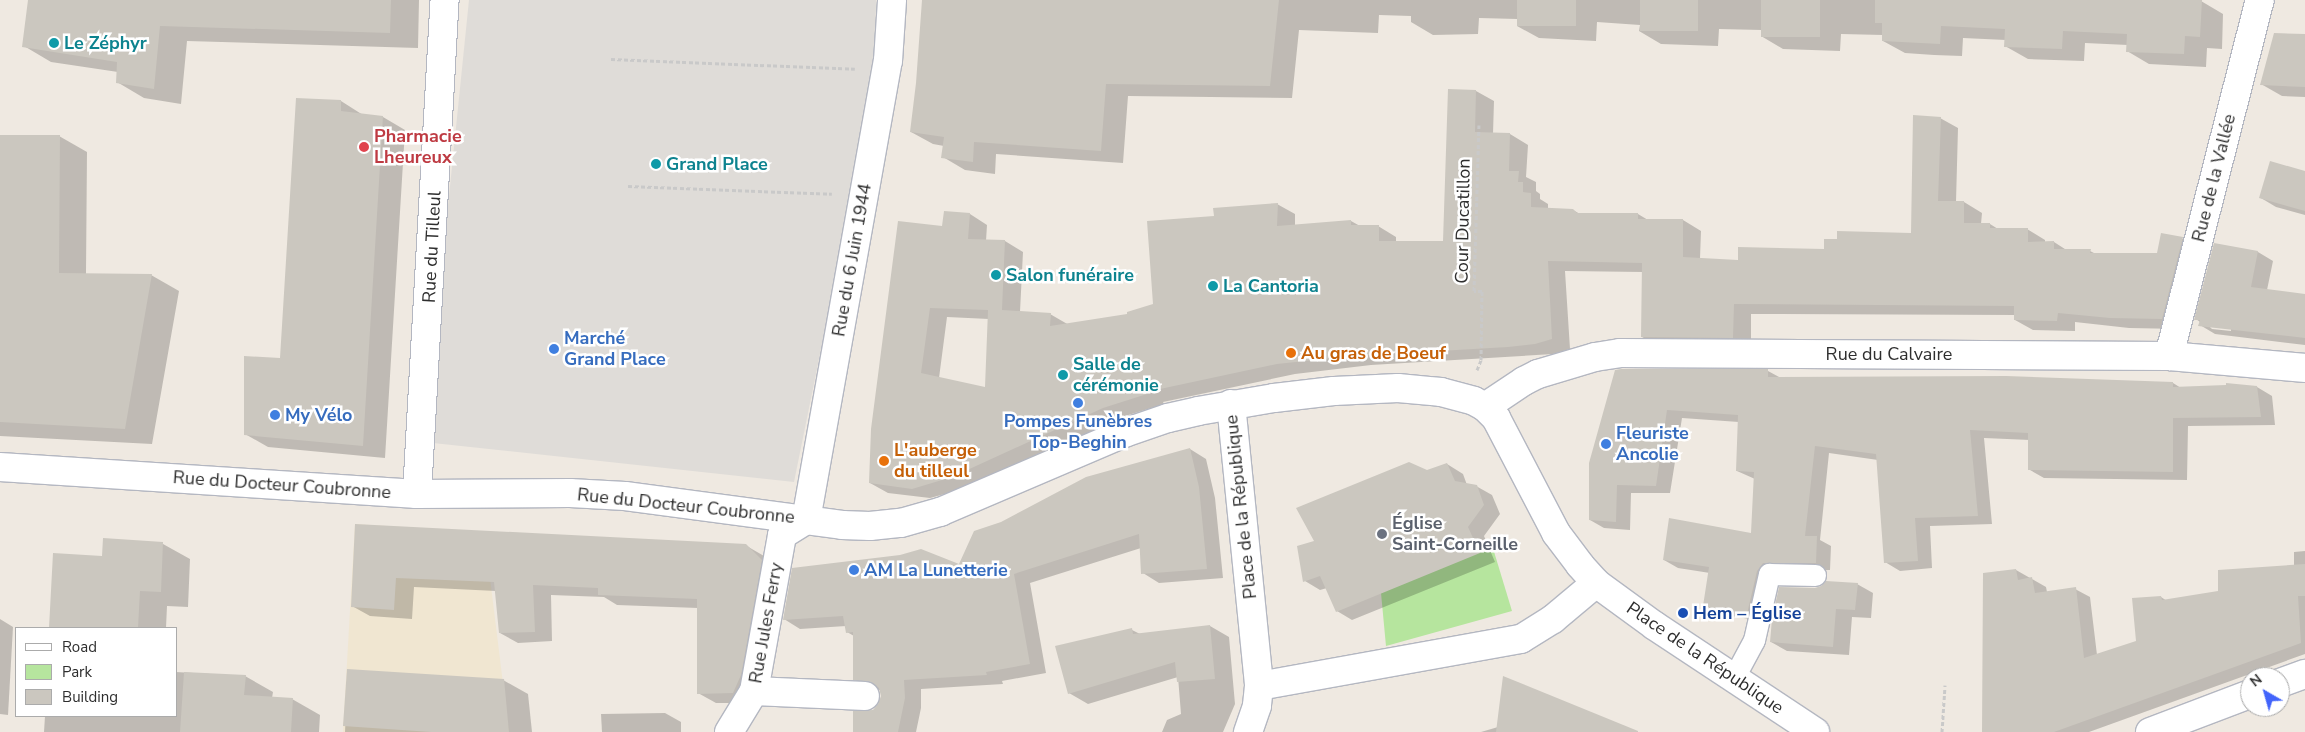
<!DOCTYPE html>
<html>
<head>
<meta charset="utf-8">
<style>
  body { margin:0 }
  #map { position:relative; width:2305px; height:732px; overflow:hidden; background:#efe9e1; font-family:"Nunito Sans",sans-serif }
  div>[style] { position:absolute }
  .education>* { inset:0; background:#f0e6d1 }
  .green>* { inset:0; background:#b6e59e }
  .plaza>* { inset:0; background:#dfdcd8 }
  .shadow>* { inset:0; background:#0003 }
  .building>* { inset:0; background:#cbc7bf; transform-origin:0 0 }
  .path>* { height:3px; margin-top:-1.5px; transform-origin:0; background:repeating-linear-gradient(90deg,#c9c9c9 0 4px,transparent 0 6.5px) }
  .roads { filter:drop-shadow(1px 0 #b4b7c1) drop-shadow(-1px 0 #b4b7c1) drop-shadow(0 1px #b4b7c1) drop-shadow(0 -1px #b4b7c1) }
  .lane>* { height:21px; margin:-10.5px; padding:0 10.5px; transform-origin:10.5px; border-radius:10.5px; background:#fff }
  .street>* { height:28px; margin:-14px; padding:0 14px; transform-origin:14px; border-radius:14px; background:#fff }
  .secondary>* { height:28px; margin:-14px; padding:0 14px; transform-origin:14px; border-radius:14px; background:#fff }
  .dots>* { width:14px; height:14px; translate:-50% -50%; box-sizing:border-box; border:2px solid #fff; border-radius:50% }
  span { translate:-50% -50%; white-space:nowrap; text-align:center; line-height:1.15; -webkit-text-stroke:5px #fff; paint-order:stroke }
  .culture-label { font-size:18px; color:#0d838f; font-weight:700 }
  .left { translate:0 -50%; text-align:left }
  .health-label { font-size:18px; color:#be3a42; font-weight:700 }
  .street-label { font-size:18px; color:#2e2e2e }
  .shop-label { font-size:18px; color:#366cbe; font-weight:700 }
  .food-label { font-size:18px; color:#c56008; font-weight:700 }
  .worship-label { font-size:18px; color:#5b616d; font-weight:700 }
  .transit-label { font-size:18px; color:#164399; font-weight:700 }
  .legend { position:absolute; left:15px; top:627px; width:162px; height:90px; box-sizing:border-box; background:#fff; border:1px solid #ababab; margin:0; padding:6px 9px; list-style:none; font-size:15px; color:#2e2e2e }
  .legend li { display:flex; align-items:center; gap:10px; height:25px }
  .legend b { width:25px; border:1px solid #ababab }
  .north { position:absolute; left:2240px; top:667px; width:50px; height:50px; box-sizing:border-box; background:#fff; border:1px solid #ababab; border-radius:50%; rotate:322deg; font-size:14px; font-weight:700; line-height:20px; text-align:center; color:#2e2e2e }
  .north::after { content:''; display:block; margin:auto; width:18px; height:22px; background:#4264fb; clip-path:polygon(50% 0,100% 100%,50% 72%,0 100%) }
</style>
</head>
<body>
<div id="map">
  <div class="education">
    <div style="clip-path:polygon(355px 524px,480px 532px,486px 546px,509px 732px,343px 732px)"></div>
  </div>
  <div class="green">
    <div style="clip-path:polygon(1492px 545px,1512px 611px,1386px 646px,1381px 593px)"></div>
  </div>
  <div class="plaza">
    <div style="clip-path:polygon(469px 0,876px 0,875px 83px,794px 482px,433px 443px,444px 245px)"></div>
  </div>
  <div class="shadow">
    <div style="clip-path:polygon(29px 0,419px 0,418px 48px,187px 41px,181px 104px,144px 98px,117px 82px,118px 72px,51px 62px,24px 46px)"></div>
    <div style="clip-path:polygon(923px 0,2170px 0,2201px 1px,2223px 14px,2222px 49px,2207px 48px,2206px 67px,2149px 64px,2127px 51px,2128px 45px,2085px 43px,2084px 61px,2028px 59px,2005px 46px,2006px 40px,1963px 38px,1962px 56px,1934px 55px,1905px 53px,1883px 41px,1883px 35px,1841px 34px,1840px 51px,1783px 49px,1761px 36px,1762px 30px,1719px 29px,1718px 46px,1661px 44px,1639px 31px,1640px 25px,1597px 22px,1596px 41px,1539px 38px,1517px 26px,1517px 19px,1479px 18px,1478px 34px,1433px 35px,1411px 22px,1411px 16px,1379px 15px,1378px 33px,1299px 30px,1292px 98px,1128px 96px,1123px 163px,996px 154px,995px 174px,965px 170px,943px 157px,944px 146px,933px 144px,911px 132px,917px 83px)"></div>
    <div style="clip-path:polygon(2305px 35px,2305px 97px,2282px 96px,2261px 84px)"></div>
    <div style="clip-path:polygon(evenodd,1449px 90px,1476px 91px,1494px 101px,1493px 134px,1510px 134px,1528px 145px,1526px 177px,1536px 182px,1536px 191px,1540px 194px,1540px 199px,1548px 204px,1548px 209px,1573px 210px,1580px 214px,1638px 214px,1648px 220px,1683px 220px,1701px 231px,1700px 259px,1739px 261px,1825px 250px,1912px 234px,1940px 118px,1958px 128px,1956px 202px,1964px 202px,1982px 213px,1981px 224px,1990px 224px,1998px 229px,2027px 229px,2045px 240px,2045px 243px,2054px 242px,2068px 251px,2090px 251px,2096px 254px,2158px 254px,2162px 235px,2183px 239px,2200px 249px,2180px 329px,2129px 328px,2075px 322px,2075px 331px,2033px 330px,2015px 320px,2015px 315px,1751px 314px,1751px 348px,1660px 347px,1642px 337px,1643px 272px,1565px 271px,1570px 349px,1553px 354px,1371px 365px,1295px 374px,1163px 402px,1164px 404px,1122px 417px,970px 487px,930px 498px,888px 493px,870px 483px,943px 227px,970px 214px,987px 225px,986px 241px,1005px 241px,1023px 252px,1020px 312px,1050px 314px,1069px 325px,1129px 315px,1155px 305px,1215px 217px,1277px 204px,1295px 214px,1295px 226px,1351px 221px,1360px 226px,1378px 226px,1396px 237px,1396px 242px,1444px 243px,1449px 90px,947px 317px,989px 319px,986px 388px,939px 378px,947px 317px)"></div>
    <div style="clip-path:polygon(341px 101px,363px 115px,383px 117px,405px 130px,385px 458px,268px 447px,245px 434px,281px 359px)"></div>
    <div style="clip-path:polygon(0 136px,59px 136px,87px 152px,86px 274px,151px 275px,179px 291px,152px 444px,0 436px)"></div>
    <div style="clip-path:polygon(2305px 173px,2305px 215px,2276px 207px,2261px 198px)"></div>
    <div style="clip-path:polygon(evenodd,2215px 244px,2258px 252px,2273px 261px,2267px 290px,2305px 295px,2305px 345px,2215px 334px,2200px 325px,2200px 322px,2196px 319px,2215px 244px,2209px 326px,2231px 329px,2231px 331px,2212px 329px,2209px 326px)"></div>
    <div style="clip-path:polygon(1616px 371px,1768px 371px,1781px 378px,2173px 383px,2181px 388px,2257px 387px,2272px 396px,2275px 425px,2188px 426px,2187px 480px,2044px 478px,2030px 470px,2030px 440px,1984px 438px,1992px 524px,1930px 526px,1932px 568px,1900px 571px,1885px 562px,1878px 460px,1829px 453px,1820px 540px,1831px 546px,1830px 570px,1778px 571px,1762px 621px,1719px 614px,1705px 605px,1710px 573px,1678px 568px,1664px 560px,1752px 535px,1755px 479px,1737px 471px,1739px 422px,1682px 418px,1670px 493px,1631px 493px,1630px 530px,1604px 528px,1590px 520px)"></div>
    <div style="clip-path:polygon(1190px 449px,1206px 459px,1215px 498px,1223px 578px,1159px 583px,1143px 573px,1141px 548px,1030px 583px,1046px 673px,1002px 681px,1003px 684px,921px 689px,921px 708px,916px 732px,853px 732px,854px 712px,873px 711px,879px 705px,882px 696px,880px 690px,871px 689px,854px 679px,854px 636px,847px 632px,846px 626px,800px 629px,784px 619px,960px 565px,1001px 523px)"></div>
    <div style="clip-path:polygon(1447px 464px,1463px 474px,1467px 485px,1476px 486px,1492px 495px,1500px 514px,1484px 536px,1495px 562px,1352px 620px,1337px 611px,1327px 588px,1320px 590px,1305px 581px,1316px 542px,1427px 472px)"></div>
    <div style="clip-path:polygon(356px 525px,745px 545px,764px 556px,779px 571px,751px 703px,716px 703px,698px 693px,698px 608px,617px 605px,604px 597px,551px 595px,552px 641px,518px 643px,500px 633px,496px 591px,414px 587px,412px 619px,370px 616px,352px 606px)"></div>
    <div style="clip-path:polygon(163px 544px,190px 559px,188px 607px,167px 606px,166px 628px,50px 628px,54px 555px,103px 558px)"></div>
    <div style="clip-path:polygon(2305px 551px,2305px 654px,2089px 732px,1983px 732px,2016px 570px,2046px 587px,2047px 592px,2075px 589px,2090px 597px,2097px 655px,2137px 642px,2161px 597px,2167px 601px,2220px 592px,2294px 566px,2294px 552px)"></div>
    <div style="clip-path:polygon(1857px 584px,1873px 593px,1871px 618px,1852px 617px,1849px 655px,1787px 651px,1771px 642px,1815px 589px)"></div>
    <div style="clip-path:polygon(0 619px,13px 627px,8px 715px,0 714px)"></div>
    <div style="clip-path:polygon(1210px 626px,1229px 637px,1235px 704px,1223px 732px,1162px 732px,1167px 720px,1181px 714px,1178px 677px,1088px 704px,1069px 693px,1132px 630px,1140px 634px)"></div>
    <div style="clip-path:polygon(348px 670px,503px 680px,528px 694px,532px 732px,345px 732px)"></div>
    <div style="clip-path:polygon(176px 672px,245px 676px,273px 692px,272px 698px,292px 699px,320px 715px,319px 732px,44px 732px,45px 716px,176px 716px)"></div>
    <div style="clip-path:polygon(665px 713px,681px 722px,681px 732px,602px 732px,601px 714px)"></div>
    <div style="clip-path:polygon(1498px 727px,1634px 732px,1481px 732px)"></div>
  </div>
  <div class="building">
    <div style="clip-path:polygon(28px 0,391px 0,390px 33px,160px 26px,154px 89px,116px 83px,117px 62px,22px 47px)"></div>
    <div style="clip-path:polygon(922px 0,1279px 0,1270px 86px,1106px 84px,1101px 151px,974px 142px,973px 162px,941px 158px,944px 137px,910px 132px,916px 83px)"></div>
    <div style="left:1517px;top:0;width:59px;height:26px"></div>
    <div style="left:1640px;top:0;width:58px;height:31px"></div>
    <div style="left:1761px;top:0;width:59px;height:37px"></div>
    <div style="clip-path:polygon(1875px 0,2202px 0,2200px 37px,2185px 36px,2184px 54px,2126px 52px,2127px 34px,2063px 31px,2062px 49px,2004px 47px,2005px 29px,1941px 26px,1940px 44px,1882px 41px,1882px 23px,1875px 23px)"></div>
    <div style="clip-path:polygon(2274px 33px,2305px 34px,2305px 87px,2260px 85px)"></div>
    <div style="clip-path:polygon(evenodd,1448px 89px,1476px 90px,1475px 132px,1510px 133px,1509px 171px,1519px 171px,1518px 182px,1523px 182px,1523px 192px,1531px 193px,1531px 207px,1573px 209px,1577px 213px,1638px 213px,1638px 219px,1683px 219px,1683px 257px,1738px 260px,1738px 247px,1824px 249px,1824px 239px,1837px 239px,1837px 231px,1911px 233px,1913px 115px,1941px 117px,1938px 201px,1964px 201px,1964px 223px,1990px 223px,1990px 228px,2028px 228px,2028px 242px,2054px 241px,2054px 249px,2091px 249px,2090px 253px,2157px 253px,2161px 233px,2183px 237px,2162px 319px,2110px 318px,2058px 313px,2057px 321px,2014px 320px,2014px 306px,1734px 304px,1733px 338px,1641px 337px,1642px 263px,1548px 261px,1552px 339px,1535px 344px,1508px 347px,1353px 356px,1277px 364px,1146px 392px,1147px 394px,1103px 408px,952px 477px,912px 489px,869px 483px,871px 429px,898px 221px,942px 226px,944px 211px,970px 213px,968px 239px,1005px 240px,1002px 310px,1051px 313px,1050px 326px,1127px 314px,1127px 312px,1153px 304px,1147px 221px,1214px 216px,1213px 208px,1278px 203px,1277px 226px,1351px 220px,1351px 225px,1379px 225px,1379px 241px,1443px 241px,1448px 89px,930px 308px,988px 310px,985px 387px,921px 373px,930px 308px)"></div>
    <div style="clip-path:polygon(296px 98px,341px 100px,341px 111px,383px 116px,363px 446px,244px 435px,244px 356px,280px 358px)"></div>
    <div style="clip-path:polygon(0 135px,60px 135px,59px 273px,152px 274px,125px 429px,0 422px)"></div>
    <div style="clip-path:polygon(2270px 161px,2305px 171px,2305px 211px,2259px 198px)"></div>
    <div style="clip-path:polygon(2214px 243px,2258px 251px,2251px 287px,2305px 294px,2305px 338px,2198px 326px,2200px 320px,2194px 320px)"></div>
    <div style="clip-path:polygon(1621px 369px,1768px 369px,1768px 377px,2006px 376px,2173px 382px,2173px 387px,2226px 385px,2226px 383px,2257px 386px,2261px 417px,2173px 418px,2173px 472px,2028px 470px,2028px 433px,1970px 430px,1978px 516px,1915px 518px,1918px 561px,1884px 563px,1876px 454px,1815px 446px,1805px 536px,1817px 536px,1816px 563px,1763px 563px,1757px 571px,1747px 614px,1703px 606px,1709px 567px,1663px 560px,1669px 518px,1751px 533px,1754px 472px,1736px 471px,1738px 415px,1667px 410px,1656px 486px,1617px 485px,1616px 522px,1589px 520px,1589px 463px,1615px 370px)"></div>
    <div style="clip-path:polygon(1190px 448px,1199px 487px,1207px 569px,1141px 574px,1139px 534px,1014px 574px,1030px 664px,986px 672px,987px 675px,904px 680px,905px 698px,898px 732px,853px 732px,853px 711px,873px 710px,878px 704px,881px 696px,879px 688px,873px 683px,853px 680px,853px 632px,846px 633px,843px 616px,783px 620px,792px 568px,900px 555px,921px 549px,959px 564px,974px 531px,1001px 522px,1086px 477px)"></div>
    <div style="clip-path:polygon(1409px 462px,1427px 470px,1447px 463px,1455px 481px,1477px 485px,1484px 505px,1468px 527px,1480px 553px,1336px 612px,1320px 576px,1303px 582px,1297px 546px,1314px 541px,1296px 508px)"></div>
    <div style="clip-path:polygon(355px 524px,746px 544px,762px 560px,741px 675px,733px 693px,697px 694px,697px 599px,598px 595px,598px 588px,533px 585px,535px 632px,499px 633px,494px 582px,396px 578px,394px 610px,351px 607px)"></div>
    <div style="clip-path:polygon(103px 538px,163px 542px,161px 592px,140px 591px,138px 628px,49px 628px,53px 553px,102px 556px)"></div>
    <div style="clip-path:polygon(2305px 564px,2305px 596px,2298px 596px,2301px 643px,2054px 732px,1982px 732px,1983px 573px,2016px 569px,2018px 580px,2032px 577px,2035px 593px,2076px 587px,2084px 658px,2136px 641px,2132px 598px,2161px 596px,2162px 600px,2218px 591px,2218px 570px)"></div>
    <div style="clip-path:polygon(1826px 581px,1858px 583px,1855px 610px,1836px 609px,1833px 647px,1770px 642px,1772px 619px,1779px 587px,1815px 588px,1821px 586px)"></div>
    <div style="clip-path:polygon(1210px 625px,1215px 679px,1177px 682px,1175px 662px,1068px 694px,1055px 646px,1132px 628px,1133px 634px)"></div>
    <div style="clip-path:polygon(347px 669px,504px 679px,509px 732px,431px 732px,343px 726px)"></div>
    <div style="clip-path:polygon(184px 672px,246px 675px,244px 695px,293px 698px,291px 732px,180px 732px)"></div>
    <div style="clip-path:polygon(1503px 676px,1638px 731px,1638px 732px,1496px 732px)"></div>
  </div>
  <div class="path">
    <div style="left:611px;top:59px;width:244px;rotate:2.3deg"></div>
    <div style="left:628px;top:186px;width:204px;rotate:2.2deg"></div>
    <div style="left:1477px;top:370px;width:11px;rotate:-68deg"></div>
    <div style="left:1481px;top:360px;width:69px;rotate:-89.2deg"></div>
    <div style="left:1482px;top:291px;width:8px;rotate:180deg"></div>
    <div style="left:1474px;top:291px;width:166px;rotate:-88.3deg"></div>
    <div style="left:1942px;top:732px;width:47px;rotate:-86.3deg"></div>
  </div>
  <div class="roads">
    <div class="lane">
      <div style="left:1733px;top:679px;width:44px;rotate:-61.7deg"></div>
      <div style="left:1754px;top:640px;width:68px;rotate:-77.2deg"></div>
      <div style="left:1769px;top:574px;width:46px;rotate:1.2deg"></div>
    </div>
    <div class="street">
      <div style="left:2169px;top:356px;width:367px;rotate:-75.7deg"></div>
      <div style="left:1231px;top:404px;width:283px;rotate:84.3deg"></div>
      <div style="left:1259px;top:686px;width:20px;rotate:96deg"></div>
      <div style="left:1257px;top:706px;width:28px;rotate:109deg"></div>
      <div style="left:1485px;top:407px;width:47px;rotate:-33.7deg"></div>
      <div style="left:1524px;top:381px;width:16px;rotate:-27deg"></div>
      <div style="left:1538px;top:374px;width:59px;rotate:-16.6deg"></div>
      <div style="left:1595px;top:357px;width:25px;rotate:-9deg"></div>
      <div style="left:1620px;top:353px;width:549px;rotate:0.31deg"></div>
      <div style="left:2169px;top:356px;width:137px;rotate:5deg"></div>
      <div style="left:417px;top:494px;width:495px;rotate:-86.8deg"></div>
      <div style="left:2280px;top:683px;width:27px;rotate:-20deg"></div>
      <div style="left:1259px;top:686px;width:266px;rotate:-10.2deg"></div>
      <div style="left:1521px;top:639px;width:38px;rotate:-32deg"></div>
      <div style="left:1553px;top:619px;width:56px;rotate:-39.9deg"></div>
      <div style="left:754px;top:691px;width:111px;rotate:2.6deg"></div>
      <div style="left:729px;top:732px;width:48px;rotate:-58.6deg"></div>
      <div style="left:754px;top:691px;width:158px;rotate:-79.8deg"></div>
      <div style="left:782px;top:535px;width:28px;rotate:-32deg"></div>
      <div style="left:806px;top:520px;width:466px;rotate:-79.9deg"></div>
      <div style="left:888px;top:61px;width:61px;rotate:-86.2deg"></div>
      <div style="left:2150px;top:732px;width:107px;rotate:-20.8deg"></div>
    </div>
    <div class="secondary">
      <div style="left:0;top:467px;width:418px;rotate:3.7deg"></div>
      <div style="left:417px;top:494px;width:153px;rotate:-0.4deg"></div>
      <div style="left:570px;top:493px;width:55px;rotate:3.1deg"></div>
      <div style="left:625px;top:496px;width:219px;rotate:7.6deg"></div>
      <div style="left:842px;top:525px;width:28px;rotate:2deg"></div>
      <div style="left:870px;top:526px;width:31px;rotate:-6deg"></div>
      <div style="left:901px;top:523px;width:41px;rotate:-15.8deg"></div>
      <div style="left:940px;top:512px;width:203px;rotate:-23.2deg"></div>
      <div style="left:1127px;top:432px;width:43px;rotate:-18.9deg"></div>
      <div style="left:1168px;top:418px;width:31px;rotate:-13deg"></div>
      <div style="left:1198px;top:411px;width:77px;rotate:-9.7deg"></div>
      <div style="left:1274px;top:398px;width:60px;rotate:-6.7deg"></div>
      <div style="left:1334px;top:391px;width:64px;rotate:-2.7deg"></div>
      <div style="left:1398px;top:388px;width:43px;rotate:5.3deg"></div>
      <div style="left:1441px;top:392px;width:34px;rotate:15deg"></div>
      <div style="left:1474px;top:401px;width:13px;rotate:29deg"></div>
      <div style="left:1485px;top:407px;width:16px;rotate:45deg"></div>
      <div style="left:1496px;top:418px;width:130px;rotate:62.4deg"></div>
      <div style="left:1556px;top:533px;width:40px;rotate:53deg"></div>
      <div style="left:1580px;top:565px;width:24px;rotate:48deg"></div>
      <div style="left:1596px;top:583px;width:73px;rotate:36.1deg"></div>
      <div style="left:1655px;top:626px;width:192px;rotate:33.5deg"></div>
    </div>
  </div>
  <div class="dots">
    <div style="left:54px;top:43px;background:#0f9aa8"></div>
    <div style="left:364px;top:147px;background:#e0444e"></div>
    <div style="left:656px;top:164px;background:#0f9aa8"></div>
    <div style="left:996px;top:275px;background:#0f9aa8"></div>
    <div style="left:1213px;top:286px;background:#0f9aa8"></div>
    <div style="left:554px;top:349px;background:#3f7fe0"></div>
    <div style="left:1291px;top:353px;background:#e8710a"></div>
    <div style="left:1063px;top:375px;background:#0f9aa8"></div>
    <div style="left:1078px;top:403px;background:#3f7fe0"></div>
    <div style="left:275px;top:415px;background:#3f7fe0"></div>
    <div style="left:1606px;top:444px;background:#3f7fe0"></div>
    <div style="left:884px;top:461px;background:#e8710a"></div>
    <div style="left:1382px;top:534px;background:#6b7280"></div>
    <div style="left:854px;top:570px;background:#3f7fe0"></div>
    <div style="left:1683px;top:613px;background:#1a4fb4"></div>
  </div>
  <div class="culture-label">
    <span class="left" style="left:64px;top:43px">Le Zéphyr</span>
    <span class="left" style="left:666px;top:164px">Grand Place</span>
    <span class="left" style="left:1006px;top:275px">Salon funéraire</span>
    <span class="left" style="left:1223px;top:286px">La Cantoria</span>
    <span class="left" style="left:1073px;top:375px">Salle de<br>cérémonie</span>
  </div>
  <div class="health-label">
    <span class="left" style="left:374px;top:147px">Pharmacie<br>Lheureux</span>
  </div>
  <div class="street-label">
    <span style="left:2214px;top:178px;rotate:-76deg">Rue de la Vallée</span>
    <span style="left:1463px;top:221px;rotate:-89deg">Cour Ducatillon</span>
    <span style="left:432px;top:247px;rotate:-87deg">Rue du Tilleul</span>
    <span style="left:852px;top:260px;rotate:-80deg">Rue du 6 Juin 1944</span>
    <span style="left:1889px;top:354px">Rue du Calvaire</span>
    <span style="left:282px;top:485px;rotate:4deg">Rue du Docteur Coubronne</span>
    <span style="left:686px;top:506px;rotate:6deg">Rue du Docteur Coubronne</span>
    <span style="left:1241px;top:507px;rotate:-96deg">Place de la République</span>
    <span style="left:766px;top:623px;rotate:-80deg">Rue Jules Ferry</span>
    <span style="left:1705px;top:658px;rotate:34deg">Place de la République</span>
  </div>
  <div class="shop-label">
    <span class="left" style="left:564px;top:349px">Marché<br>Grand Place</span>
    <span class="left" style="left:285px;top:415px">My Vélo</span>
    <span style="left:1078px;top:432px">Pompes Funèbres<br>Top-Beghin</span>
    <span class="left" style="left:1616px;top:444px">Fleuriste<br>Ancolie</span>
    <span class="left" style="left:864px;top:570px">AM La Lunetterie</span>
  </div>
  <div class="food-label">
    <span class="left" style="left:1301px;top:353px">Au gras de Boeuf</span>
    <span class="left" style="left:894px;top:461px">L'auberge<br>du tilleul</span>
  </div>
  <div class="worship-label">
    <span class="left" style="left:1392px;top:534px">Église<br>Saint-Corneille</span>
  </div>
  <div class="transit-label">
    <span class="left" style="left:1693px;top:613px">Hem – Église</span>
  </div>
  <ul class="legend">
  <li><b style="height:6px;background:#fff"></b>Road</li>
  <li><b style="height:14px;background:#b6e59e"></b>Park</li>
  <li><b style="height:14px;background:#cbc7bf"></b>Building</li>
  </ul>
  <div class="north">N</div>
</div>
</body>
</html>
